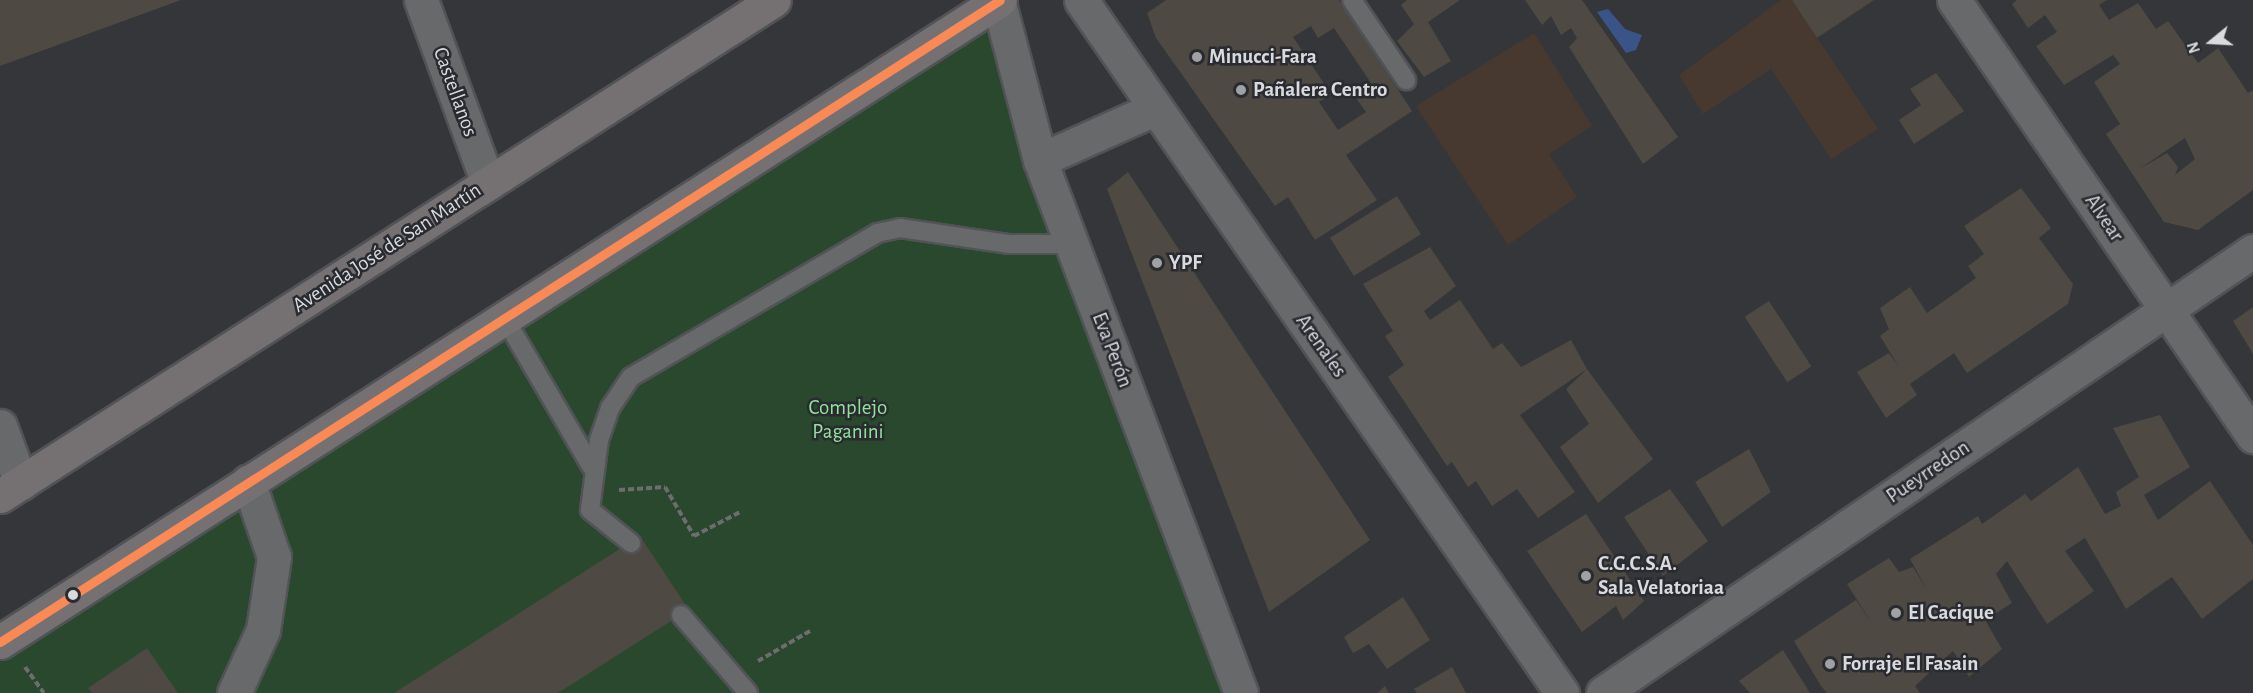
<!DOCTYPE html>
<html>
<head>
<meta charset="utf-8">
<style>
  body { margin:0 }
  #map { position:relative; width:2253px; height:693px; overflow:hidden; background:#353639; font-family:"Alegreya Sans",sans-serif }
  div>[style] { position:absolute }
  .industrial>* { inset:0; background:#47392f }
  .green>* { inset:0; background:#29482e }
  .water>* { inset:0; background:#3a5488 }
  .building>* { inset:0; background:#4e4942; transform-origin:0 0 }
  .path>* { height:4px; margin-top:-2px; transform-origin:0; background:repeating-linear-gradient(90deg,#6d6d6f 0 6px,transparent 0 9px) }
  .roads { filter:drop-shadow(2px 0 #525356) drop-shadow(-2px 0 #525356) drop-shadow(0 2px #525356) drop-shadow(0 -2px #525356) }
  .lane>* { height:18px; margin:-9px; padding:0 9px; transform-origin:9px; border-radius:9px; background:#68696b }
  .street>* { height:33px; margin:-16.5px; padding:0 16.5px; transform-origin:16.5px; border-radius:16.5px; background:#68696b }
  .primary>* { height:33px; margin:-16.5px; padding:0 16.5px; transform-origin:16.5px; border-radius:16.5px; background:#757173 }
  .bus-1>* { height:9px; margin:-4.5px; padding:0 4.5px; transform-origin:4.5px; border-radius:4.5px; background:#f98a56 }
  .dots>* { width:16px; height:16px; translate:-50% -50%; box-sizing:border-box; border:3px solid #292b30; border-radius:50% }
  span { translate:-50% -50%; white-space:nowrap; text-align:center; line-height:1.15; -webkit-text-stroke:5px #292b30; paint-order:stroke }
  .poi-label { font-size:21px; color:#d9dade; font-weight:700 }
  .left { translate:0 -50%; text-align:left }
  .street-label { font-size:21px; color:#d9dade }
  .park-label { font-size:21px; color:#91e39a }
  .north { position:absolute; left:2181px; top:12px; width:60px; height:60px; -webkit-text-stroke:4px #292b30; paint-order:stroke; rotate:252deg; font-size:16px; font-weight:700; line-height:24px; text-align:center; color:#d9dade }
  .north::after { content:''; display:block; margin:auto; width:21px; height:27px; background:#d9dade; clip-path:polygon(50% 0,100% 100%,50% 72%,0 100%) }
</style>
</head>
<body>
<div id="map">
  <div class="industrial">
    <div style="clip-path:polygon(1781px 0,1792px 0,1878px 129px,1831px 159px,1771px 69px,1703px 114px,1679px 75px)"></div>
    <div style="clip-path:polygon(1534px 33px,1592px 126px,1549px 154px,1577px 197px,1508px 245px,1416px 106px)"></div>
  </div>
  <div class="green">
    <div style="clip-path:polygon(998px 1px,1241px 693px,0 693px,0 642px)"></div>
  </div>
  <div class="water">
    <div style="clip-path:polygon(1608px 9px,1625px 29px,1642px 35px,1636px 50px,1626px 53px,1597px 12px)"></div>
  </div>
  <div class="building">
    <div style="clip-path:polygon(0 0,181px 0,0 66px)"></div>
    <div style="clip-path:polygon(evenodd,1166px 0,1339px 0,1412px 111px,1346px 155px,1377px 200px,1315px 240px,1288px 197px,1275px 206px,1156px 38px,1147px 13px,1166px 0,1311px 26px,1318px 38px,1334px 28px,1371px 83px,1353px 94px,1366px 112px,1338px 130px,1319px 102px,1331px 94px,1293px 37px,1311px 26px)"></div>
    <div style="clip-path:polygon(1407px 0,1460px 0,1428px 22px,1451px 61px,1424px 77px,1397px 41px,1414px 24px,1401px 5px)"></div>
    <div style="clip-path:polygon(1525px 0,1582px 0,1678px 137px,1643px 164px,1569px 47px,1577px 38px,1571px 28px,1561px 35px,1551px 16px,1542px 25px)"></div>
    <div style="clip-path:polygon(1792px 0,1874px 0,1817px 38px)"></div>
    <div style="clip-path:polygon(evenodd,2017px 0,2107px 0,2099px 5px,2109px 20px,2138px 3px,2156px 29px,2168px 21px,2198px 63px,2218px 48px,2248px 93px,2253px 90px,2253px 190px,2198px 230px,2164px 222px,2106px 134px,2120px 124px,2094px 82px,2120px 64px,2113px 55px,2064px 85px,2036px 46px,2057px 32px,2045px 15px,2028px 28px,2012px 4px,2017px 0,2185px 138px,2195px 159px,2175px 175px,2178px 167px,2167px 153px,2139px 169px,2185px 138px)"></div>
    <div style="clip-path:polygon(1936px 73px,1964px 111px,1914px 144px,1899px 120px,1921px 105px,1910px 89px)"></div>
    <div style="clip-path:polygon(1128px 172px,1370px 540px,1269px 612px,1107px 189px)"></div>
    <div style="clip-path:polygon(2021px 188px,2051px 228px,2039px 238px,2073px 284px,2068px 304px,1967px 373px,1954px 353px,1910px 384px,1917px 395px,1886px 418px,1857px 372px,1889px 353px,1899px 367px,1880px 336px,1889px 329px,1880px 308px,1910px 287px,1927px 313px,1976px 278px,1968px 266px,1984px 254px,1964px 226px)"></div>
    <div style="left:1397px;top:196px;width:45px;height:79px;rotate:58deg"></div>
    <div style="clip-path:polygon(1430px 247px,1456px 286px,1424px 311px,1430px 320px,1460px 300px,1493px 349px,1502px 343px,1521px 367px,1571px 340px,1587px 369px,1520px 415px,1575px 492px,1538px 518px,1517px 489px,1492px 506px,1476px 481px,1468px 487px,1452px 462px,1447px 466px,1388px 377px,1404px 365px,1385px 336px,1393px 331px,1363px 284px)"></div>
    <div style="left:1769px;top:301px;width:78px;height:29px;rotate:57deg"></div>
    <div style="clip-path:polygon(2253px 307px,2253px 354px,2233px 321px)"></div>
    <div style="clip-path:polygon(1587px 369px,1653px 459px,1598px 503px,1560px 447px,1589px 424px,1566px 389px)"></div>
    <div style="clip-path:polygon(2160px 415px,2190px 467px,2144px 495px,2158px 520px,2210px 481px,2253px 545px,2253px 579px,2202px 619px,2172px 577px,2126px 609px,2085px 538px,2065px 551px,2094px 591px,2047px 624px,2007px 561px,1996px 574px,2012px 603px,1985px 620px,2002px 649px,1969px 677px,1953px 651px,1915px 686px,1920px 693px,1827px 693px,1821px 686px,1794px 641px,1856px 600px,1871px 622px,1847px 584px,1889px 558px,1899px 572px,1913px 567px,1927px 590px,1910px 559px,1978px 516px,1982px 524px,2025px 494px,2031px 501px,2078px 467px,2105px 514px,2121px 506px,2116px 492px,2139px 477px,2113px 428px)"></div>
    <div style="clip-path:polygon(1749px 449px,1771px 492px,1722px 527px,1695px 482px)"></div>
    <div style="clip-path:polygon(1670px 489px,1708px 541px,1663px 576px,1624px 517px)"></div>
    <div style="clip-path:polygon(1586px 514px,1644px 601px,1623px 620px,1616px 606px,1582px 632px,1527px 551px)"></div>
    <div style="clip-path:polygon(640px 536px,689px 610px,671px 621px,558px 693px,394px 693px)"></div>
    <div style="clip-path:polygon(1403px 597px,1430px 640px,1387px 669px,1369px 644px,1353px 653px,1344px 637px)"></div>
    <div style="clip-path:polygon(147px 648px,178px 693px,92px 693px,88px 688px)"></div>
    <div style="clip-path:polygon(1783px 650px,1810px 693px,1750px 693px,1739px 681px)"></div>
    <div style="clip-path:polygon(1452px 667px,1466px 693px,1417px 693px,1414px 689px)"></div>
    <div style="clip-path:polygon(1385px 686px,1389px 693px,1377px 693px)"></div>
  </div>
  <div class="path">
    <div style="left:619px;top:490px;width:46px;rotate:-3.7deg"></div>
    <div style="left:665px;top:487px;width:57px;rotate:59.4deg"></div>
    <div style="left:694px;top:536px;width:52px;rotate:-27.6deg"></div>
    <div style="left:758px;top:661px;width:62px;rotate:-29.9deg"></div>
    <div style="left:25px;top:667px;width:32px;rotate:54deg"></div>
  </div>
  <div class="roads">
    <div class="lane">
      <div style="left:1352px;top:0;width:97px;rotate:56deg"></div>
      <div style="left:504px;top:317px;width:173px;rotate:59.7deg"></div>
      <div style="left:631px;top:543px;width:53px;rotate:-141.2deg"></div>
      <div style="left:590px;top:510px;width:71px;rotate:-82.7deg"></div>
      <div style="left:599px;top:440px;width:34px;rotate:-71deg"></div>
      <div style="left:610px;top:408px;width:37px;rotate:-56deg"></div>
      <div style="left:631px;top:377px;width:285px;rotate:-30.3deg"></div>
      <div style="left:877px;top:233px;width:24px;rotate:-12deg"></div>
      <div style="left:900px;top:228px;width:109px;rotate:8.4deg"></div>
      <div style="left:1008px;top:244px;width:64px"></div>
      <div style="left:681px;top:615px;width:103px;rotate:49.3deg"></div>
    </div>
    <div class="street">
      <div style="left:421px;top:0;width:195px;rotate:69.9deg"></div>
      <div style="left:998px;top:0;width:165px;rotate:75.3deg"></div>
      <div style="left:1040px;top:160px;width:570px;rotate:69.34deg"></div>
      <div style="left:1081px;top:0;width:844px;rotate:55.24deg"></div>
      <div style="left:1954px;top:0;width:529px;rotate:55.56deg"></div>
      <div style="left:1040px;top:160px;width:127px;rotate:-24.1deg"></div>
      <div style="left:0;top:426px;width:61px;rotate:69.8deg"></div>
      <div style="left:234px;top:693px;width:69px;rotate:-65.3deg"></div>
      <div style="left:263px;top:630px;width:74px;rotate:-81.4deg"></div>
      <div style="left:274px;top:557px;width:80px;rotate:-108.9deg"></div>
      <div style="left:1603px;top:693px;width:786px;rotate:-34.22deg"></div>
    </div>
    <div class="primary">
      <div style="left:0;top:496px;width:919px;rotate:-32.65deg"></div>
      <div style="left:0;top:642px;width:1188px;rotate:-32.7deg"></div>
    </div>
  </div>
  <div class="bus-1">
    <div style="left:0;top:642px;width:1188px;rotate:-32.7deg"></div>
  </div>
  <div class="dots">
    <div style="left:1197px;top:57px;background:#a0a1a4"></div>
    <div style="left:1241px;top:90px;background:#a0a1a4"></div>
    <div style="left:1157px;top:263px;background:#a0a1a4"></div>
    <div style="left:1586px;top:576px;background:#a0a1a4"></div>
    <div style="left:73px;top:595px;background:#d9dade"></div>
    <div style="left:1896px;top:613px;background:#a0a1a4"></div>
    <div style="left:1830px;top:664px;background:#a0a1a4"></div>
  </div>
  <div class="poi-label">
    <span class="left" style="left:1209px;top:57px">Minucci-Fara</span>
    <span class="left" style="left:1253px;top:90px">Pañalera Centro</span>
    <span class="left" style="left:1169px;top:263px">YPF</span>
    <span class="left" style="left:1598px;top:576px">C.G.C.S.A.<br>Sala Velatoriaa</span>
    <span class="left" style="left:1908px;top:613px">El Cacique</span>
    <span class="left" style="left:1842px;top:664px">Forraje El Fasain</span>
  </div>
  <div class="street-label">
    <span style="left:455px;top:92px;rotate:70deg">Castellanos</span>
    <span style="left:2104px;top:218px;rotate:56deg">Alvear</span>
    <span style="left:387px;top:248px;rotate:-33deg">Avenida José de San Martín</span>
    <span style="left:1321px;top:346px;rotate:55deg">Arenales</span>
    <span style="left:1112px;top:350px;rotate:69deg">Eva Perón</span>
    <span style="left:1928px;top:472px;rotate:-34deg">Pueyrredon</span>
  </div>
  <div class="park-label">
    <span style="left:848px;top:420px">Complejo<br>Paganini</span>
  </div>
  <div class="north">N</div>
</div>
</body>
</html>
